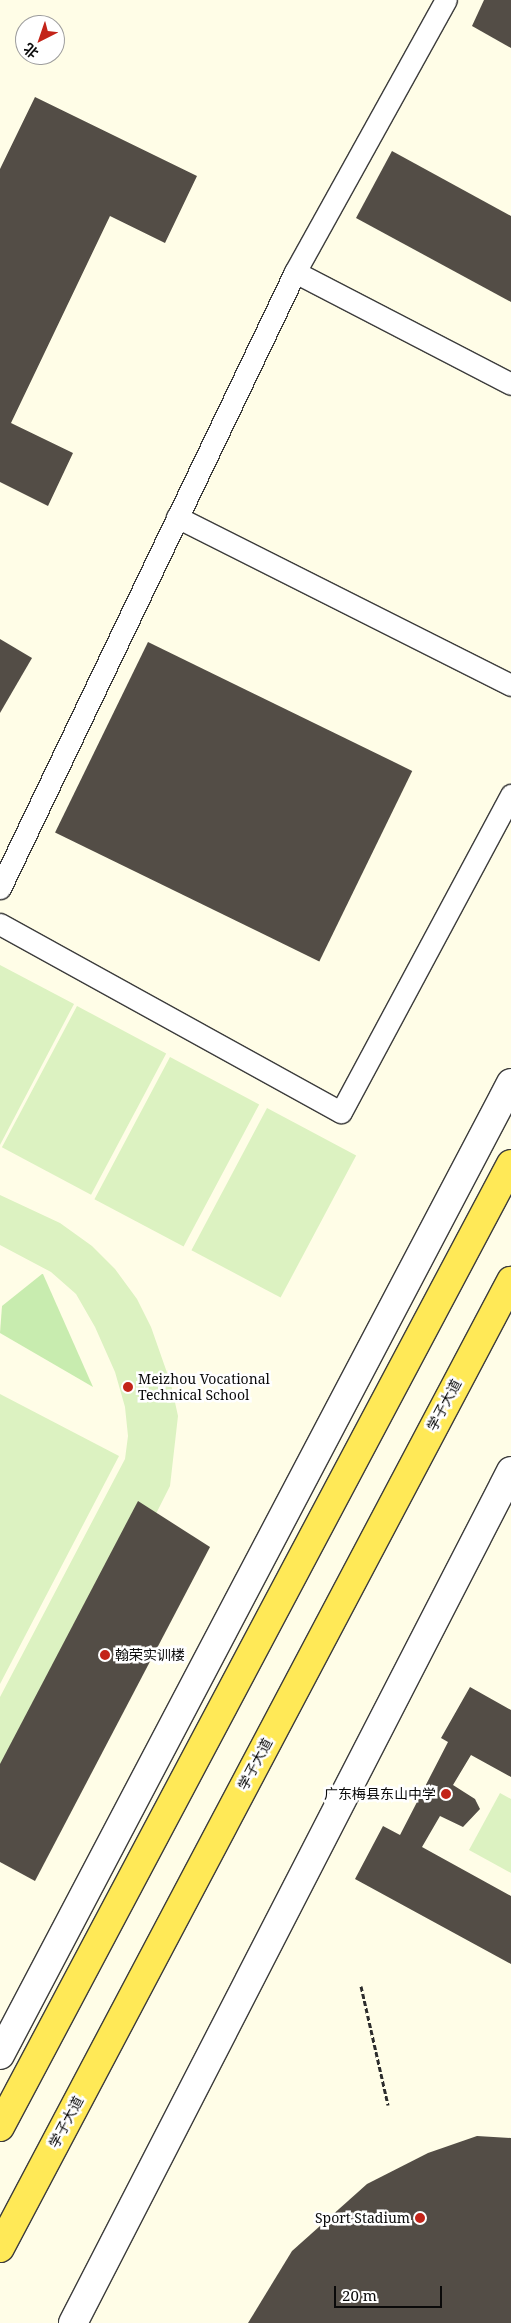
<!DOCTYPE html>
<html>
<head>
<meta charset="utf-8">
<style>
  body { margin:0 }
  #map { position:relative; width:511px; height:2323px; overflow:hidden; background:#fffde7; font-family:"Noto Serif","Noto Sans SC",serif }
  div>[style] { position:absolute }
  .green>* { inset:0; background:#c8ecaf }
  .pitch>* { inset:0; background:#dcf2c1; transform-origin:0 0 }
  .building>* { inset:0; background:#534d46; transform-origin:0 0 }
  .path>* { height:3px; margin-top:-1.5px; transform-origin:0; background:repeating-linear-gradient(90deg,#2c2c2c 0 5px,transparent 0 7.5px) }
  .roads { filter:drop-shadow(1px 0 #3d3d3d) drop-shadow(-1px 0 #3d3d3d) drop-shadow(0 1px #3d3d3d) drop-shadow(0 -1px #3d3d3d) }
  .service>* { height:21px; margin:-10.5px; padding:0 10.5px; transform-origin:10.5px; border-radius:10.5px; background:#fff }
  .minor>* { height:28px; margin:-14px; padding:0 14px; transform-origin:14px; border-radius:14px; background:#fff }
  .primary>* { height:28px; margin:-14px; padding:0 14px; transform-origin:14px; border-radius:14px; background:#ffe957 }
  .dots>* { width:14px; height:14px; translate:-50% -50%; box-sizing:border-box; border:2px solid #fff; border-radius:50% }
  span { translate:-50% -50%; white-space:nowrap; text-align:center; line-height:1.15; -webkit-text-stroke:5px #fff; paint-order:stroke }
  .poi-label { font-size:14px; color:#0a0a0a }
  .left { translate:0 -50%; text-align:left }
  .right { translate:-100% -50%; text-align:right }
  .street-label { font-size:14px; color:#0a0a0a }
  .north { position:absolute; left:15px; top:15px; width:50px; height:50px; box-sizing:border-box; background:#fff; border:1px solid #9d9d9d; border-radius:50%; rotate:221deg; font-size:14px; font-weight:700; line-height:20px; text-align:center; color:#0a0a0a }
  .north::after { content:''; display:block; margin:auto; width:18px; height:22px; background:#c32419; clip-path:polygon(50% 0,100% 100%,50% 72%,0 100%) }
  .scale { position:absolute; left:334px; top:2286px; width:108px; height:22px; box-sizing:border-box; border:2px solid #0a0a0a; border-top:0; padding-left:6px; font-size:15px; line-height:18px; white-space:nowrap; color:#0a0a0a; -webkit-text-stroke:4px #fff; paint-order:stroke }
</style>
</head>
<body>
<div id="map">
  <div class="green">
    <div style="clip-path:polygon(42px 1274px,43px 1274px,93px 1387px,0 1333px,2px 1306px)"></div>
  </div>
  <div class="pitch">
    <div style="clip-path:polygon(0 965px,74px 1004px,0 1145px)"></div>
    <div style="left:77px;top:1006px;width:101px;height:160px;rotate:28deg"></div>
    <div style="left:170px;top:1057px;width:101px;height:161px;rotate:28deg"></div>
    <div style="left:267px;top:1108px;width:101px;height:161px;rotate:28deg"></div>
    <div style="clip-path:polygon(0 1195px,60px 1223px,92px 1246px,115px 1269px,137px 1299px,151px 1327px,171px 1384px,178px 1416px,170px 1486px,0 1823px,0 1697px,125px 1459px,128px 1436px,125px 1407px,115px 1372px,95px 1327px,76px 1294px,51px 1272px,0 1245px)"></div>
    <div style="clip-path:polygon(0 1394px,119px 1456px,0 1684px)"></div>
    <div style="clip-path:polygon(500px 1793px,511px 1799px,511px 1873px,469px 1850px)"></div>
  </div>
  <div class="building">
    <div style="clip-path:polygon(484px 0,511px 0,511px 48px,472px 26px)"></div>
    <div style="clip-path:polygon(35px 97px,197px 176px,165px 243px,110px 216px,11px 423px,73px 453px,48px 506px,0 482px,0 169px)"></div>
    <div style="clip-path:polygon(392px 151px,511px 216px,511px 302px,356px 218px)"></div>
    <div style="clip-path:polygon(0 639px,32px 658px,0 713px)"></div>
    <div style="left:148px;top:642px;width:294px;height:212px;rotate:26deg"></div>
    <div style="clip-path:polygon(138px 1501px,210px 1547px,35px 1881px,0 1862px,0 1764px)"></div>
    <div style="clip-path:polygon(470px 1687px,511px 1710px,511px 1777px,471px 1755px,453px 1785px,475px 1799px,480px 1809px,463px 1827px,440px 1816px,422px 1847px,511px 1896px,511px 1964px,355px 1879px,383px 1826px,400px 1835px,448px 1742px,441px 1738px)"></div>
    <div style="clip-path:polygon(477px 2136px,511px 2138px,511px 2323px,248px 2323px,292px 2251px,367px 2184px,428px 2153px)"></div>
  </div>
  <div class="path">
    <div style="left:361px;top:1986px;width:122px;rotate:77.2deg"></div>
  </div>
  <div class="roads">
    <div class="service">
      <div style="left:295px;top:272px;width:243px;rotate:27.4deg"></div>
      <div style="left:177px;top:517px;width:374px;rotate:26.7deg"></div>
      <div style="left:0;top:888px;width:683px;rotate:-64.41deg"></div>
      <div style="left:295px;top:272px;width:311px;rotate:-61deg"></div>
      <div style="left:0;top:924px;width:389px;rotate:28.9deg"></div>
      <div style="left:341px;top:1112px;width:360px;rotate:-61.8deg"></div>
    </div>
    <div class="minor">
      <div style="left:0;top:2055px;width:1098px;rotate:-62.27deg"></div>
      <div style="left:73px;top:2323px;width:958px;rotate:-62.79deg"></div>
    </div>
    <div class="primary">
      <div style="left:0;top:2127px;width:1090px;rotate:-62.05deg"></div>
      <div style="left:0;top:2248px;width:1094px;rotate:-62.15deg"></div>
    </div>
  </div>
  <div class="dots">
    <div style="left:128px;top:1387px;background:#c32419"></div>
    <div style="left:105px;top:1655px;background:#c32419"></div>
    <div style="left:446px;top:1794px;background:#c32419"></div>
    <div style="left:420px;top:2218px;background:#c32419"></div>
  </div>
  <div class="poi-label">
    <span class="left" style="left:138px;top:1387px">Meizhou Vocational<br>Technical School</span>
    <span class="left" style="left:115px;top:1655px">翰荣实训楼</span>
    <span class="right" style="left:436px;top:1794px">广东梅县东山中学</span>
    <span class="right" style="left:410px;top:2218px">Sport Stadium</span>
  </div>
  <div class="street-label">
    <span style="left:444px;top:1405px;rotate:-62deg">学子大道</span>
    <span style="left:255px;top:1764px;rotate:-62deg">学子大道</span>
    <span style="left:66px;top:2122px;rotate:-62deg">学子大道</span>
  </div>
  <div class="north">北</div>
  <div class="scale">20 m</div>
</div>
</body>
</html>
